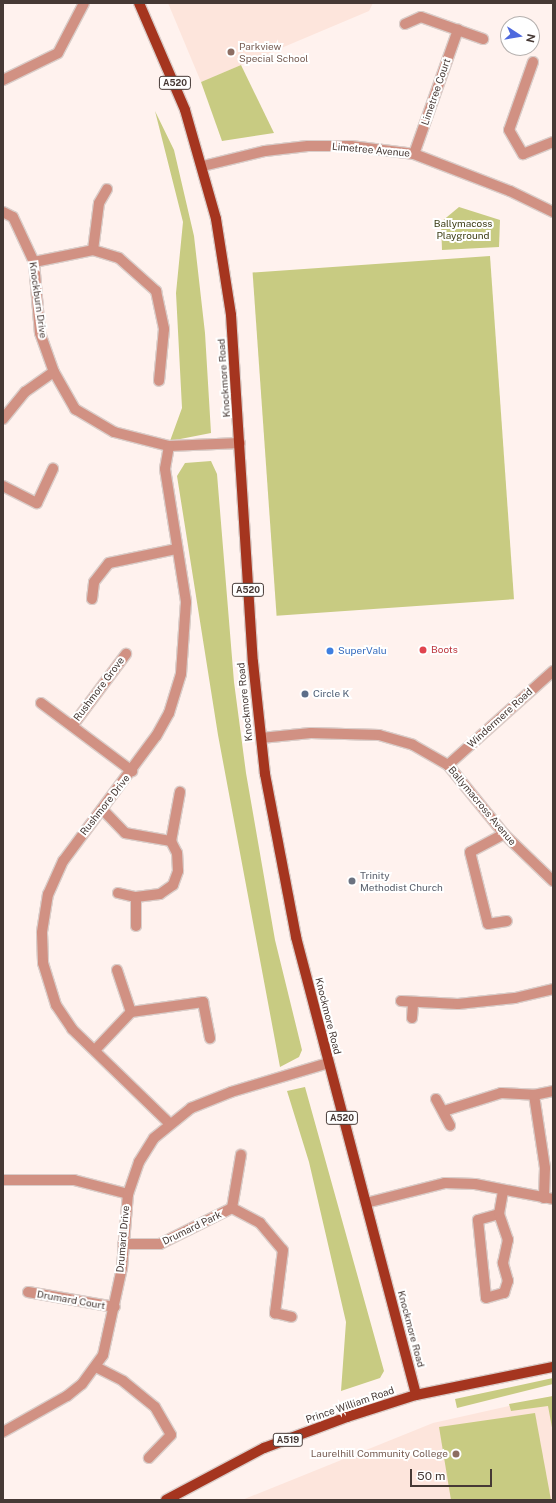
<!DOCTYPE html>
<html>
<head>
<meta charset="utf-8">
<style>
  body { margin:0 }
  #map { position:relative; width:556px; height:1503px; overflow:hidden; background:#fff2ee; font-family:"Public Sans",sans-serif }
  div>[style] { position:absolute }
  .built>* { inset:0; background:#fde5dc }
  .green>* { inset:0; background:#c8cb82; transform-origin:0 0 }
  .roads { filter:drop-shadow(1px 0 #dacdc9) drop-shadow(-1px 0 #dacdc9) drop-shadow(0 1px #dacdc9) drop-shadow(0 -1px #dacdc9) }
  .street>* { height:10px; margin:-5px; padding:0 5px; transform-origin:5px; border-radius:5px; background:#d19183 }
  .primary>* { height:10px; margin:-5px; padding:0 5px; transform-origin:5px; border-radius:5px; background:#a5351f }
  .dots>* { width:11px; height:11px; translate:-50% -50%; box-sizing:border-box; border:2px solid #fff; border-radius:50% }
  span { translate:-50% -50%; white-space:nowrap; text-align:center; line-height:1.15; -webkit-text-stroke:4px #fff; paint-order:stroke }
  .shield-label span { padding:1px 3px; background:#fff; border:1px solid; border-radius:3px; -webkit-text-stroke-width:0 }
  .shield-label { font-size:9px; color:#463935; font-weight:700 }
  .education-label { font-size:10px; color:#785e54 }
  .left { translate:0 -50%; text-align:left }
  .right { translate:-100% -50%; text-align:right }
  .street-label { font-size:10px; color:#463935 }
  .park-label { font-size:10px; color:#3d3d15 }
  .health-label { font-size:10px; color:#be3a42 }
  .shop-label { font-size:10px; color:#366cbe }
  .service-label { font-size:10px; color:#4e5e75 }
  .worship-label { font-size:10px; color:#5b616d }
  .frame { position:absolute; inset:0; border:4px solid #463935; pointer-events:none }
  .north { position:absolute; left:500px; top:16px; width:40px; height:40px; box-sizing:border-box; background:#fff; border:1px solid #b5b0ae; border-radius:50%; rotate:102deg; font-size:11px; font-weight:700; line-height:16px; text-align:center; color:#463935 }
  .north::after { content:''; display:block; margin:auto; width:14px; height:18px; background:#4e69de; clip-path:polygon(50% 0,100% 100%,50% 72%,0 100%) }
  .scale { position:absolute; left:410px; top:1469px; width:82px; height:18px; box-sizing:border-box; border:2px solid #463935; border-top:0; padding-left:5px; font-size:12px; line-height:14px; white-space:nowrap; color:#463935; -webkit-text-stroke:3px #fff; paint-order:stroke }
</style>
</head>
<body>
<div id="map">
  <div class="built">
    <div style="clip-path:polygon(168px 3px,373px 3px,369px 11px,201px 82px)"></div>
    <div style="clip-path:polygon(553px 1396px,553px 1500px,242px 1500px,433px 1423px)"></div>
  </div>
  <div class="green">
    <div style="clip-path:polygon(241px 65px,274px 133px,222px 141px,201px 82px)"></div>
    <div style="clip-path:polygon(155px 111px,174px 150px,194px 236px,205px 333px,211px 433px,170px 441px,182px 408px,176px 293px,183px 222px)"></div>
    <div style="clip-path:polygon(459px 207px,500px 220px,499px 247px,442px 250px,441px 222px)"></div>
    <div style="left:490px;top:256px;width:344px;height:238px;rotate:86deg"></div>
    <div style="clip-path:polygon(211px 461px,217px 474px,234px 682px,246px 773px,275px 940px,302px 1050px,299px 1057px,280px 1067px,218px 735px,177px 476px,185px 463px)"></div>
    <div style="clip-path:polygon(305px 1087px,384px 1371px,380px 1378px,341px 1391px,346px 1322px,309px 1162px,287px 1091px)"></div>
    <div style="clip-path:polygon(553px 1378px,553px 1384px,457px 1408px,455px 1399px)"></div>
    <div style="clip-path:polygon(553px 1396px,553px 1433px,548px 1406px,511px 1411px,509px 1404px)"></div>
    <div style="clip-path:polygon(535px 1413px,551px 1500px,451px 1500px,439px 1427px)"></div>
  </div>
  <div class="roads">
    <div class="street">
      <div style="left:405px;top:24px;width:17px;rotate:-24deg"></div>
      <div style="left:421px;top:17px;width:66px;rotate:19.5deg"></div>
      <div style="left:533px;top:62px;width:72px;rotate:109.4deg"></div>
      <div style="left:509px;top:130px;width:28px;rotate:60deg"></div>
      <div style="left:523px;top:154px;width:32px;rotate:-22deg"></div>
      <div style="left:3px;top:80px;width:61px;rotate:-26.1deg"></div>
      <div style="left:58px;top:53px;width:56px;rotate:-62.5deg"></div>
      <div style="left:414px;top:154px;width:132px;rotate:-70.5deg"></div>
      <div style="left:203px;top:166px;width:64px;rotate:-13.6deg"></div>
      <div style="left:265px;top:151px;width:43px;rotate:-6.6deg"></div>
      <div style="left:308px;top:146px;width:43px"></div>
      <div style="left:351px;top:146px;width:64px;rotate:7.2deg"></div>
      <div style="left:414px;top:154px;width:103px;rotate:21.1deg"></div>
      <div style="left:510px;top:191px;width:48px;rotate:26deg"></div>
      <div style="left:3px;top:212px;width:11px;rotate:27deg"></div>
      <div style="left:13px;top:217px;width:50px;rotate:65deg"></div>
      <div style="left:34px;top:262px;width:71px;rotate:85.2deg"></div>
      <div style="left:40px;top:333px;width:41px;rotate:70.3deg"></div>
      <div style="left:54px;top:372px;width:43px;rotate:60.4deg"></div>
      <div style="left:75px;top:409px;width:45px;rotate:30.5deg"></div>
      <div style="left:114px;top:432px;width:57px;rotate:14.3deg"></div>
      <div style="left:169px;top:446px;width:71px;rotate:-2.4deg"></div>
      <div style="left:93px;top:250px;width:47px;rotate:-82.7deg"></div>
      <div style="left:99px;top:203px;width:16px;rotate:-60deg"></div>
      <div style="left:34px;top:262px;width:60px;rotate:-11.5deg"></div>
      <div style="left:93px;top:250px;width:27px;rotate:17deg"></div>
      <div style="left:119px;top:258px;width:50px;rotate:41.7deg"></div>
      <div style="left:156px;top:291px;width:39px;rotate:78deg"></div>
      <div style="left:164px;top:329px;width:52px;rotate:95.5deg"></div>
      <div style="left:3px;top:419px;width:35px;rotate:-51deg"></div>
      <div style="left:25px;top:392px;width:35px;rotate:-35deg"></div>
      <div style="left:169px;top:446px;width:23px;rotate:100deg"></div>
      <div style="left:165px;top:469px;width:135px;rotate:81deg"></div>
      <div style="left:186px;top:602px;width:72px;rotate:94deg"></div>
      <div style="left:181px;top:674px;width:41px;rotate:107.1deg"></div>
      <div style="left:169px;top:713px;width:26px;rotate:119deg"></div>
      <div style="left:156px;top:736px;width:156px;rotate:126.6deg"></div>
      <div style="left:63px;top:861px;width:36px;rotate:114deg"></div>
      <div style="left:48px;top:894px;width:39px;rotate:99deg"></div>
      <div style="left:42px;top:933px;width:30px;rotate:88deg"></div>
      <div style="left:43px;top:963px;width:44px;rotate:72.8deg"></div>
      <div style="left:56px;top:1005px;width:29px;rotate:56deg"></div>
      <div style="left:72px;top:1029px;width:135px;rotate:44.1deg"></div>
      <div style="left:3px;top:486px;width:38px;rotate:27deg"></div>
      <div style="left:37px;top:503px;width:38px;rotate:-65deg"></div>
      <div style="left:92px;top:599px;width:17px;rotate:-83deg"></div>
      <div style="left:94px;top:582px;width:24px;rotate:-52deg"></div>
      <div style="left:109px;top:563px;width:68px;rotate:-11.8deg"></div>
      <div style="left:41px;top:703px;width:114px;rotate:36.8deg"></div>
      <div style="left:73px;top:725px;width:89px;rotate:-53.3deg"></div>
      <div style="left:261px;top:738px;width:50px;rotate:-5.7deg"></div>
      <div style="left:311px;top:733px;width:68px;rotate:1.7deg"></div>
      <div style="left:379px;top:735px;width:35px;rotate:16deg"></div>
      <div style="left:413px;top:745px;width:40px;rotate:29.7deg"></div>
      <div style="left:448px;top:765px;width:89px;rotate:50.9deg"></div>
      <div style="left:504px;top:834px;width:68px;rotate:43.8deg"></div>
      <div style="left:448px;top:765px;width:141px;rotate:-41.8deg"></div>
      <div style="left:102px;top:809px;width:33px;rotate:46deg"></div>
      <div style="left:125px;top:833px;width:47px;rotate:9.9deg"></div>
      <div style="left:504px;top:834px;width:38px;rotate:152deg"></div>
      <div style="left:470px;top:852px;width:74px;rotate:76deg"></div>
      <div style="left:488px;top:924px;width:19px;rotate:-9deg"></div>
      <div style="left:118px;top:893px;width:18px;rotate:13deg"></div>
      <div style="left:136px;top:897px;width:24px;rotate:-7deg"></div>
      <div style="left:160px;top:894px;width:16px;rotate:-35deg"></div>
      <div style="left:173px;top:885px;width:15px;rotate:-70deg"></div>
      <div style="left:178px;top:871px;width:18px;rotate:-93deg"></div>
      <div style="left:177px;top:853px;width:13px;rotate:-117deg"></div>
      <div style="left:171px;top:841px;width:50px;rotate:-79.6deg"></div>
      <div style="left:136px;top:926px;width:29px;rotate:-90deg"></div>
      <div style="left:117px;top:970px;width:44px;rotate:71.6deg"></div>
      <div style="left:401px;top:1001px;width:57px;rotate:3deg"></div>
      <div style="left:458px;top:1004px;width:57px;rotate:-6deg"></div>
      <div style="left:515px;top:998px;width:39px;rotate:-13deg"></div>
      <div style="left:412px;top:1018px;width:16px;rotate:-86deg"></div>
      <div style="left:96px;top:1049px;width:51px;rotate:-46.6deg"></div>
      <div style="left:131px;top:1012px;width:73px;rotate:-7.9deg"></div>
      <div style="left:203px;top:1002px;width:37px;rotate:79deg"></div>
      <div style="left:534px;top:1095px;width:74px;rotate:81.4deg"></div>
      <div style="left:545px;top:1168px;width:30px;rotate:92deg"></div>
      <div style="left:436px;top:1099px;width:30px;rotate:62deg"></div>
      <div style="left:444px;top:1111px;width:60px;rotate:-17.5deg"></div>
      <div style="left:501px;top:1093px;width:33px;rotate:3deg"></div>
      <div style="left:534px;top:1095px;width:19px;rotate:-12deg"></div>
      <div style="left:3px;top:1180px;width:71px"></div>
      <div style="left:74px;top:1180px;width:56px;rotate:14.5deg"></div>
      <div style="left:366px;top:1203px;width:81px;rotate:-14.2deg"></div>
      <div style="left:445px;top:1183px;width:30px;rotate:2deg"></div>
      <div style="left:475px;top:1184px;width:79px;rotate:10.9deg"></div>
      <div style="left:232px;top:1208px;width:54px;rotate:-80.4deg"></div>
      <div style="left:499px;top:1214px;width:22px;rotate:164deg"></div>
      <div style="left:478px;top:1220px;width:78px;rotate:84.1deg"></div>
      <div style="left:486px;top:1298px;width:19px;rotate:-16deg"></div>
      <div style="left:504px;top:1293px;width:13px;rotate:-72deg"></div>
      <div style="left:508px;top:1281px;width:19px;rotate:-106deg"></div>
      <div style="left:503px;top:1263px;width:24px;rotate:-78deg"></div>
      <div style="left:508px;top:1240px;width:28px;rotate:-109deg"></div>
      <div style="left:499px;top:1214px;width:23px;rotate:-80deg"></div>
      <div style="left:123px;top:1244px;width:37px"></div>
      <div style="left:160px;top:1244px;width:80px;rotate:-26.6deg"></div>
      <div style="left:232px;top:1208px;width:32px;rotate:28deg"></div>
      <div style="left:260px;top:1223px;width:35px;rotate:50deg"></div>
      <div style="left:283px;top:1250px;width:64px;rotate:97.2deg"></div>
      <div style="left:275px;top:1313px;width:17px;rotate:13deg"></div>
      <div style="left:28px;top:1292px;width:88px;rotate:9.8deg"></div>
      <div style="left:96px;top:1367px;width:30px;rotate:27deg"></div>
      <div style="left:123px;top:1381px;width:41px;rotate:39.1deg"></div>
      <div style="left:155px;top:1407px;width:32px;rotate:60deg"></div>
      <div style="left:171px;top:1435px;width:32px;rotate:134deg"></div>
      <div style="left:3px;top:1432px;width:73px;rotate:-29.4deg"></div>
      <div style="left:67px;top:1396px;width:19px;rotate:-39deg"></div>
      <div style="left:82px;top:1384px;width:36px;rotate:-54deg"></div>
      <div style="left:103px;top:1355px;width:89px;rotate:-77.7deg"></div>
      <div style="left:122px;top:1268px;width:74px;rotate:-85.4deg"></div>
      <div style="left:128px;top:1194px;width:34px;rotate:-71deg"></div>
      <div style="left:139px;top:1162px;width:28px;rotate:-58deg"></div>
      <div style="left:154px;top:1138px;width:48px;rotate:-39deg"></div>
      <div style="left:191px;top:1108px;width:43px;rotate:-21.8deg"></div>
      <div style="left:231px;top:1092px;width:101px;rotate:-16.6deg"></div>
    </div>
    <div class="primary">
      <div style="left:139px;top:3px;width:116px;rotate:66.7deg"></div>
      <div style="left:185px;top:110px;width:113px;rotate:74.1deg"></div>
      <div style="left:216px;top:219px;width:97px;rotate:81.1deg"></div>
      <div style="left:231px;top:315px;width:348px;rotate:86.4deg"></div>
      <div style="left:253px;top:662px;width:113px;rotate:83.9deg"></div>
      <div style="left:265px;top:774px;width:166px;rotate:79.2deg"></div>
      <div style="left:296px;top:937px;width:473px;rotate:75.3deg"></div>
      <div style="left:166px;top:1500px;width:111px;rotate:-28deg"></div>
      <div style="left:264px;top:1448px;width:89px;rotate:-20.5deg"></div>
      <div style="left:347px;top:1417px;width:72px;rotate:-17.7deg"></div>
      <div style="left:416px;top:1395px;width:140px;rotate:-11.6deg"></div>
    </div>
  </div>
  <div class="dots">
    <div style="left:231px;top:52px;background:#8d6e63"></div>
    <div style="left:423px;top:650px;background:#e0444e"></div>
    <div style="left:330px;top:651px;background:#3f7fe0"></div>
    <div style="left:305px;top:694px;background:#5c6f8a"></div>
    <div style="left:352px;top:881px;background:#6b7280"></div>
    <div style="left:456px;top:1454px;background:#8d6e63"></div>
  </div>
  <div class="shield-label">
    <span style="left:175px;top:83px">A520</span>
    <span style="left:248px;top:590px">A520</span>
    <span style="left:342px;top:1118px">A520</span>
    <span style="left:288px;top:1440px">A519</span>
  </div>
  <div class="education-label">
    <span class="left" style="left:239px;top:52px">Parkview<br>Special School</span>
    <span class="right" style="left:448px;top:1454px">Laurelhill Community College</span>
  </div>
  <div class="street-label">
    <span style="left:436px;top:92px;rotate:-71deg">Limetree Court</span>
    <span style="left:371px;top:150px;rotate:5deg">Limetree Avenue</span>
    <span style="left:38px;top:300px;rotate:82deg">Knockburn Drive</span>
    <span style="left:224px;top:378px;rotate:-94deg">Knockmore Road</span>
    <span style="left:99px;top:689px;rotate:-53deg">Rushmore Grove</span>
    <span style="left:245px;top:702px;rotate:-96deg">Knockmore Road</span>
    <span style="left:500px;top:718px;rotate:-42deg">Windermere Road</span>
    <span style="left:105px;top:805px;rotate:-52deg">Rushmore Drive</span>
    <span style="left:482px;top:806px;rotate:50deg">Ballymacross Avenue</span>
    <span style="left:328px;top:1016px;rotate:76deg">Knockmore Road</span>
    <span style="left:192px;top:1228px;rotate:-26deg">Drumard Park</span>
    <span style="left:123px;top:1239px;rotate:-85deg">Drumard Drive</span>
    <span style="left:71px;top:1300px;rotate:10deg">Drumard Court</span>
    <span style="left:411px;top:1329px;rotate:75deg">Knockmore Road</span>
    <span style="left:350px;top:1405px;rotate:-19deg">Prince William Road</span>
  </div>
  <div class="park-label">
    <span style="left:463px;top:229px">Ballymacoss<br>Playground</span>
  </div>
  <div class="health-label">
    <span class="left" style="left:431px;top:650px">Boots</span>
  </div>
  <div class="shop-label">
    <span class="left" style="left:338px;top:651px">SuperValu</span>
  </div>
  <div class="service-label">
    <span class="left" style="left:313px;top:694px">Circle K</span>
  </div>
  <div class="worship-label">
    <span class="left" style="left:360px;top:881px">Trinity<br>Methodist Church</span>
  </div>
  <div class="frame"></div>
  <div class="north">N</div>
  <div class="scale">50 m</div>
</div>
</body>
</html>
